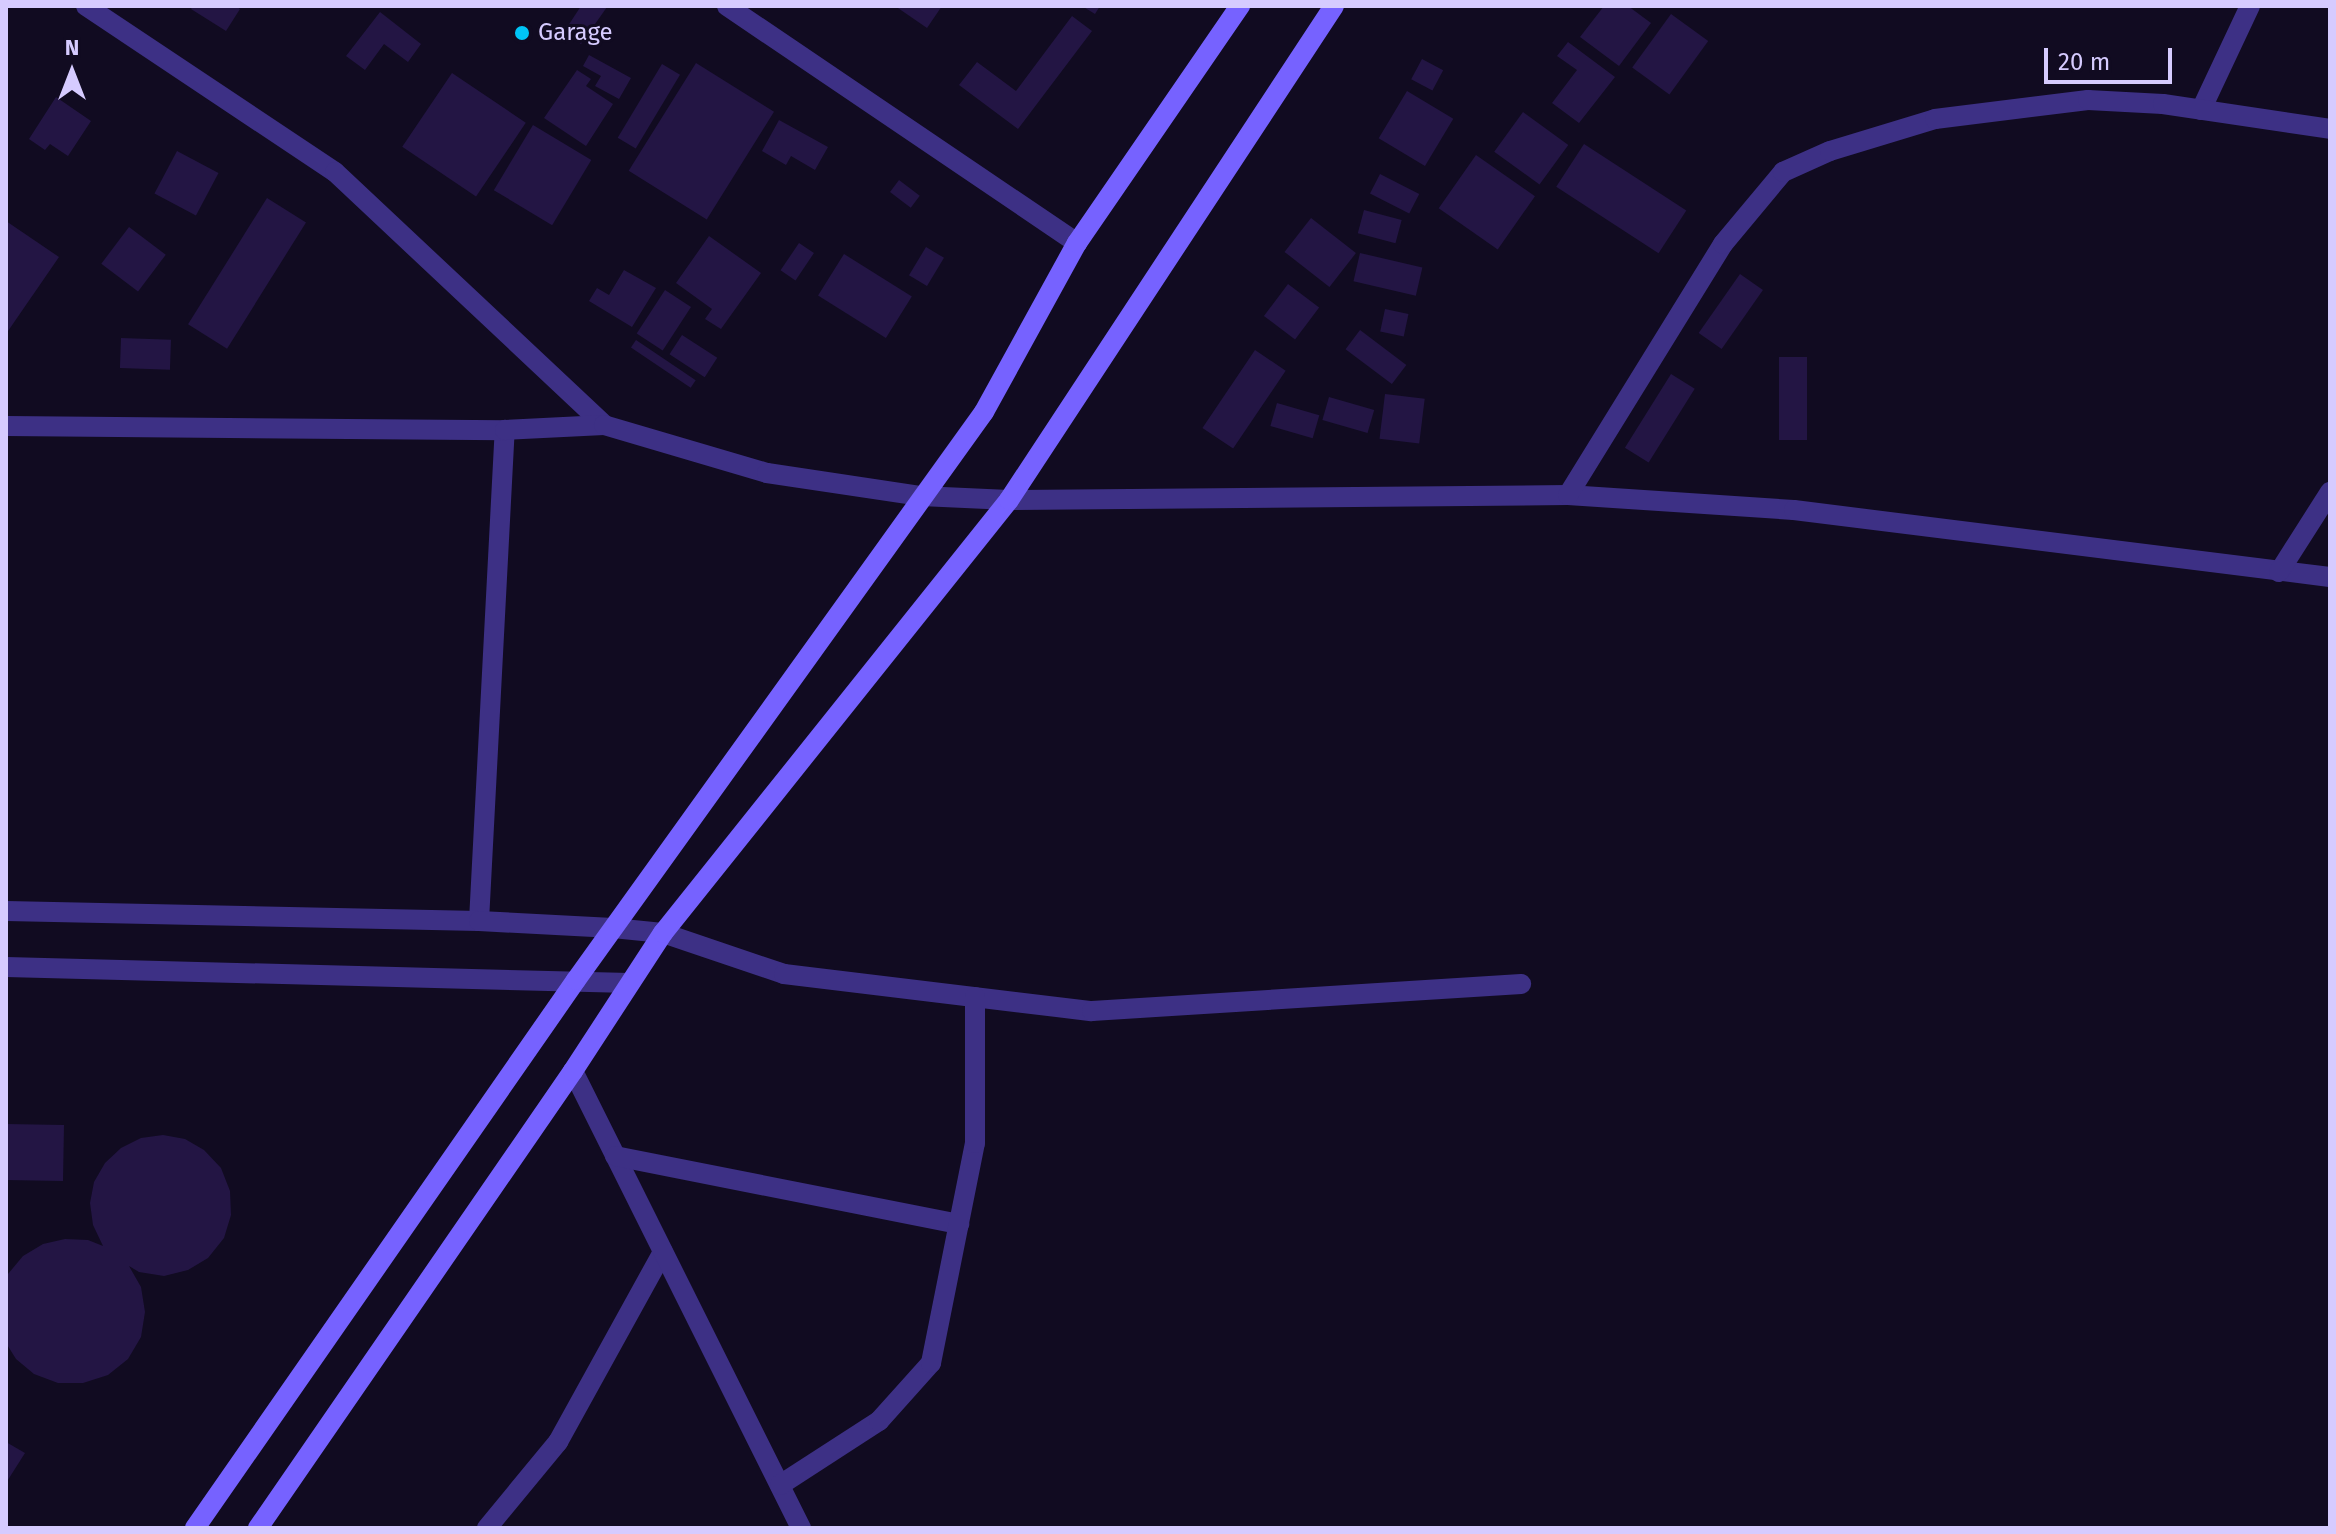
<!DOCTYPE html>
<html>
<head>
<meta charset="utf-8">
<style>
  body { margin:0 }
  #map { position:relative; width:2336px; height:1534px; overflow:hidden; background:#110b21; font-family:"Fira Sans",sans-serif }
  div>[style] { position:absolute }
  .building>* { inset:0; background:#231544; transform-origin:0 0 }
  .lane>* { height:20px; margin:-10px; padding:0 10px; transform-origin:10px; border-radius:10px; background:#3d3085 }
  .street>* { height:20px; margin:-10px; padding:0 10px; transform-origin:10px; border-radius:10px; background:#3d3085 }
  .secondary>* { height:20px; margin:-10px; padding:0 10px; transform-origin:10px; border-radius:10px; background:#7662ff }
  .dots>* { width:22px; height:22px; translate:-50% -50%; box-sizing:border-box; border:4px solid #110b21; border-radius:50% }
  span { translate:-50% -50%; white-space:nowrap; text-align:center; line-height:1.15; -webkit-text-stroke:6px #110b21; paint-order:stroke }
  .poi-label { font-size:24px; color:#d6cbff }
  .left { translate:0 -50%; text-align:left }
  .frame { position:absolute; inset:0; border:8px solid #d6cbff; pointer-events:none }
  .north { position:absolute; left:32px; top:32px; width:80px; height:80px; -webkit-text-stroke:6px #110b21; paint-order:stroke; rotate:0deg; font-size:22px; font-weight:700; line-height:32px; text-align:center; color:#d6cbff }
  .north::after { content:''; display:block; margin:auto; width:28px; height:36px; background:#d6cbff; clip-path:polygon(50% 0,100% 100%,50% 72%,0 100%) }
  .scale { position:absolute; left:2044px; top:48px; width:128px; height:36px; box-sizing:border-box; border:4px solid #d6cbff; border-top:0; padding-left:10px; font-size:24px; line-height:28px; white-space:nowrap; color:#d6cbff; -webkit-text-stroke:6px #110b21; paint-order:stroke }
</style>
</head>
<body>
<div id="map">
  <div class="building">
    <div style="clip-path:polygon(193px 6px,236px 6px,240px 9px,226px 31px,191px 9px)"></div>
    <div style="clip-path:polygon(581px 6px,607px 7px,581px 44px,564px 32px)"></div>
    <div style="clip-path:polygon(895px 6px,942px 6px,927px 28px)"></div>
    <div style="clip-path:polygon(1082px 6px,1100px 6px,1095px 14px)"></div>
    <div style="clip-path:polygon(1604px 6px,1628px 6px,1651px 23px,1619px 66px,1580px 37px)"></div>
    <div style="clip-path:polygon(380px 12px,421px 44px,408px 62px,384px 44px,365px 70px,346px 56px)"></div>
    <div style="left:1671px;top:14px;width:46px;height:66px;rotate:36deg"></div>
    <div style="clip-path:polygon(1072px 16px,1092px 31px,1018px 129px,959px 85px,977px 62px,1016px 91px)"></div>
    <div style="clip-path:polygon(1568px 42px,1615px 77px,1579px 123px,1552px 103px,1577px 70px,1557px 56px)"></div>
    <div style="clip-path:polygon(589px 55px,631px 78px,619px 99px,595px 86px,601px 76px,583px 66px)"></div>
    <div style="left:1422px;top:59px;width:24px;height:23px;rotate:28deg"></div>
    <div style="left:696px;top:63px;width:92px;height:127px;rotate:32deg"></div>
    <div style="left:662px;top:64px;width:21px;height:86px;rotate:31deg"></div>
    <div style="clip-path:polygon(577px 70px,591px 79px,586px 86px,613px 104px,586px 146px,544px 118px)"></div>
    <div style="left:452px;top:73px;width:89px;height:89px;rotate:34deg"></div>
    <div style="left:1407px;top:91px;width:54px;height:55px;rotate:31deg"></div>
    <div style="clip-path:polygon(56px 97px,91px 121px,68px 156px,50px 144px,45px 150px,29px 139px)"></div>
    <div style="left:1523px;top:112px;width:56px;height:49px;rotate:36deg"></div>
    <div style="clip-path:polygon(779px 120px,828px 147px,815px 170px,791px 156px,786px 165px,762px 151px)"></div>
    <div style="left:533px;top:125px;width:68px;height:76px;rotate:31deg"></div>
    <div style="left:1584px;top:144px;width:122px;height:51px;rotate:33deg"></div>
    <div style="left:177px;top:151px;width:47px;height:48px;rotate:28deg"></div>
    <div style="left:1476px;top:155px;width:72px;height:65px;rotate:35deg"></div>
    <div style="left:1380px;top:174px;width:44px;height:22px;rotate:27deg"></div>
    <div style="left:899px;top:180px;width:26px;height:15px;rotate:37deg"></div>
    <div style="left:267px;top:198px;width:46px;height:149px;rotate:32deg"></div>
    <div style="left:1364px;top:210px;width:39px;height:24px;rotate:15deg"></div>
    <div style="left:1311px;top:218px;width:57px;height:43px;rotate:38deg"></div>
    <div style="clip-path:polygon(6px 221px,59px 257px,6px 334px)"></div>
    <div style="left:129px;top:227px;width:46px;height:46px;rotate:37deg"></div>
    <div style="clip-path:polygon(709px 236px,761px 273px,721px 329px,705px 319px,712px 309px,676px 283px)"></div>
    <div style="left:799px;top:243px;width:18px;height:33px;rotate:34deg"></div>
    <div style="left:926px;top:247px;width:21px;height:33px;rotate:31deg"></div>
    <div style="left:1360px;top:253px;width:64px;height:29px;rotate:13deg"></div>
    <div style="left:844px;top:254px;width:80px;height:49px;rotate:32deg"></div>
    <div style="clip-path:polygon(624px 270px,656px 288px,632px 327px,589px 301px,597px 288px,609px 295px)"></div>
    <div style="left:1740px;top:274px;width:28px;height:72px;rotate:35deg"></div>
    <div style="left:1288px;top:284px;width:39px;height:40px;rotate:37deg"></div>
    <div style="left:665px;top:290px;width:31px;height:52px;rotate:33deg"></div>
    <div style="left:1385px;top:309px;width:24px;height:23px;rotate:12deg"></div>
    <div style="left:1360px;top:330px;width:58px;height:24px;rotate:37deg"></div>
    <div style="left:682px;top:335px;width:42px;height:23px;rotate:33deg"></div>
    <div style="left:121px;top:338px;width:50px;height:30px;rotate:2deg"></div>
    <div style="left:636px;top:340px;width:72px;height:9px;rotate:34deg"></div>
    <div style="left:1255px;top:350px;width:37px;height:94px;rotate:34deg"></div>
    <div style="left:1779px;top:357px;width:28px;height:83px"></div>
    <div style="left:1671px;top:374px;width:28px;height:87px;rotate:32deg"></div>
    <div style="left:1385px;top:394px;width:40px;height:45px;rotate:7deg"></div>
    <div style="left:1329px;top:397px;width:47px;height:24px;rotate:16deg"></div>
    <div style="left:1277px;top:403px;width:44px;height:24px;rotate:16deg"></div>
    <div style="left:6px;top:1124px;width:58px;height:56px;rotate:1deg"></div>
    <div style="clip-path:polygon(163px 1135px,185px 1139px,204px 1150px,221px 1168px,230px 1191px,231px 1215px,224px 1238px,208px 1258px,188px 1270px,164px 1276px,139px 1272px,129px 1266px,141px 1287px,145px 1312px,141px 1337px,128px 1359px,108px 1375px,83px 1383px,58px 1383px,34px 1374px,16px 1359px,6px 1343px,8px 1274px,23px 1256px,43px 1244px,65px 1239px,88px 1240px,103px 1246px,93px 1225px,90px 1203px,94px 1182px,105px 1163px,121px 1148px,141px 1138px)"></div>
    <div style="clip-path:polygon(6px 1442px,25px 1453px,6px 1483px)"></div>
  </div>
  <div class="lane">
    <div style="left:479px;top:921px;width:492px;rotate:-87deg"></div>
    <div style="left:487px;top:1528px;width:112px;rotate:-50.5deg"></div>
    <div style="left:558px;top:1442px;width:217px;rotate:-61.1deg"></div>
  </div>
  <div class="street">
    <div style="left:86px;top:6px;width:299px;rotate:33.7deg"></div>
    <div style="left:335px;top:172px;width:369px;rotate:43.2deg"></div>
    <div style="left:727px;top:6px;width:423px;rotate:34.1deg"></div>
    <div style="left:2201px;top:110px;width:115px;rotate:-64.8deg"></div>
    <div style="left:6px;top:426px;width:499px;rotate:0.5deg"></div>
    <div style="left:505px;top:430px;width:99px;rotate:-2.9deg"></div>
    <div style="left:604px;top:425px;width:170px;rotate:16.4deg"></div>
    <div style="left:767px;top:473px;width:156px;rotate:8.5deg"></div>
    <div style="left:921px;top:496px;width:88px;rotate:2.6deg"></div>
    <div style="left:1009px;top:500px;width:559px;rotate:-0.51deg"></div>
    <div style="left:1568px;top:495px;width:226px;rotate:3.8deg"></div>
    <div style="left:1794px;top:510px;width:540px;rotate:7.13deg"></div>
    <div style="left:1568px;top:495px;width:295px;rotate:-58.3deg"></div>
    <div style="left:1723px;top:244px;width:94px;rotate:-50.2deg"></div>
    <div style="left:1783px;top:172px;width:51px;rotate:-24.1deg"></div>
    <div style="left:1830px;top:151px;width:110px;rotate:-16.9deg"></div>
    <div style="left:1935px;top:119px;width:154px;rotate:-7.1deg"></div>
    <div style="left:2088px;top:100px;width:75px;rotate:3.1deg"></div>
    <div style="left:2163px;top:104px;width:169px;rotate:8.5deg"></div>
    <div style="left:2279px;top:572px;width:95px;rotate:-57.5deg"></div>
    <div style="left:6px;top:911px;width:473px;rotate:1.2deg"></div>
    <div style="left:479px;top:921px;width:134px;rotate:3deg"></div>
    <div style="left:613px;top:928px;width:50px;rotate:5.7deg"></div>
    <div style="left:663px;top:933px;width:128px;rotate:18.7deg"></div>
    <div style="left:784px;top:974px;width:310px;rotate:6.9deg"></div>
    <div style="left:1092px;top:1011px;width:430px;rotate:-3.6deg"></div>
    <div style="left:6px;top:967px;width:624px;rotate:1.47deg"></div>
    <div style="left:573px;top:1071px;width:511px;rotate:63.49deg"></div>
    <div style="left:615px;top:1156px;width:351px;rotate:11.2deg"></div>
    <div style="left:780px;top:1485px;width:118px;rotate:-32.9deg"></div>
    <div style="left:879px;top:1421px;width:78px;rotate:-48.1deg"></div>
    <div style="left:931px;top:1363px;width:224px;rotate:-78.7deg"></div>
    <div style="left:975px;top:1143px;width:146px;rotate:-90deg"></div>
  </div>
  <div class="secondary">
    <div style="left:195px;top:1528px;width:667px;rotate:-55.19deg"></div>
    <div style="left:576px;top:980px;width:699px;rotate:-54.31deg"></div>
    <div style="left:984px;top:412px;width:193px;rotate:-61.2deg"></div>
    <div style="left:1077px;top:243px;width:288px;rotate:-55.5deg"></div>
    <div style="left:258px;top:1528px;width:555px;rotate:-55.42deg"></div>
    <div style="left:573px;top:1071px;width:165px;rotate:-56.9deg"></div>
    <div style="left:663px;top:933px;width:554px;rotate:-51.37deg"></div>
    <div style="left:1009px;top:500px;width:591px;rotate:-56.66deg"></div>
  </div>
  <div class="dots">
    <div style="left:522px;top:33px;background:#00c4f6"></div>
  </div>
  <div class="poi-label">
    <span class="left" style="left:538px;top:33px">Garage</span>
  </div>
  <div class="frame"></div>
  <div class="north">N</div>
  <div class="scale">20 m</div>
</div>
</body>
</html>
